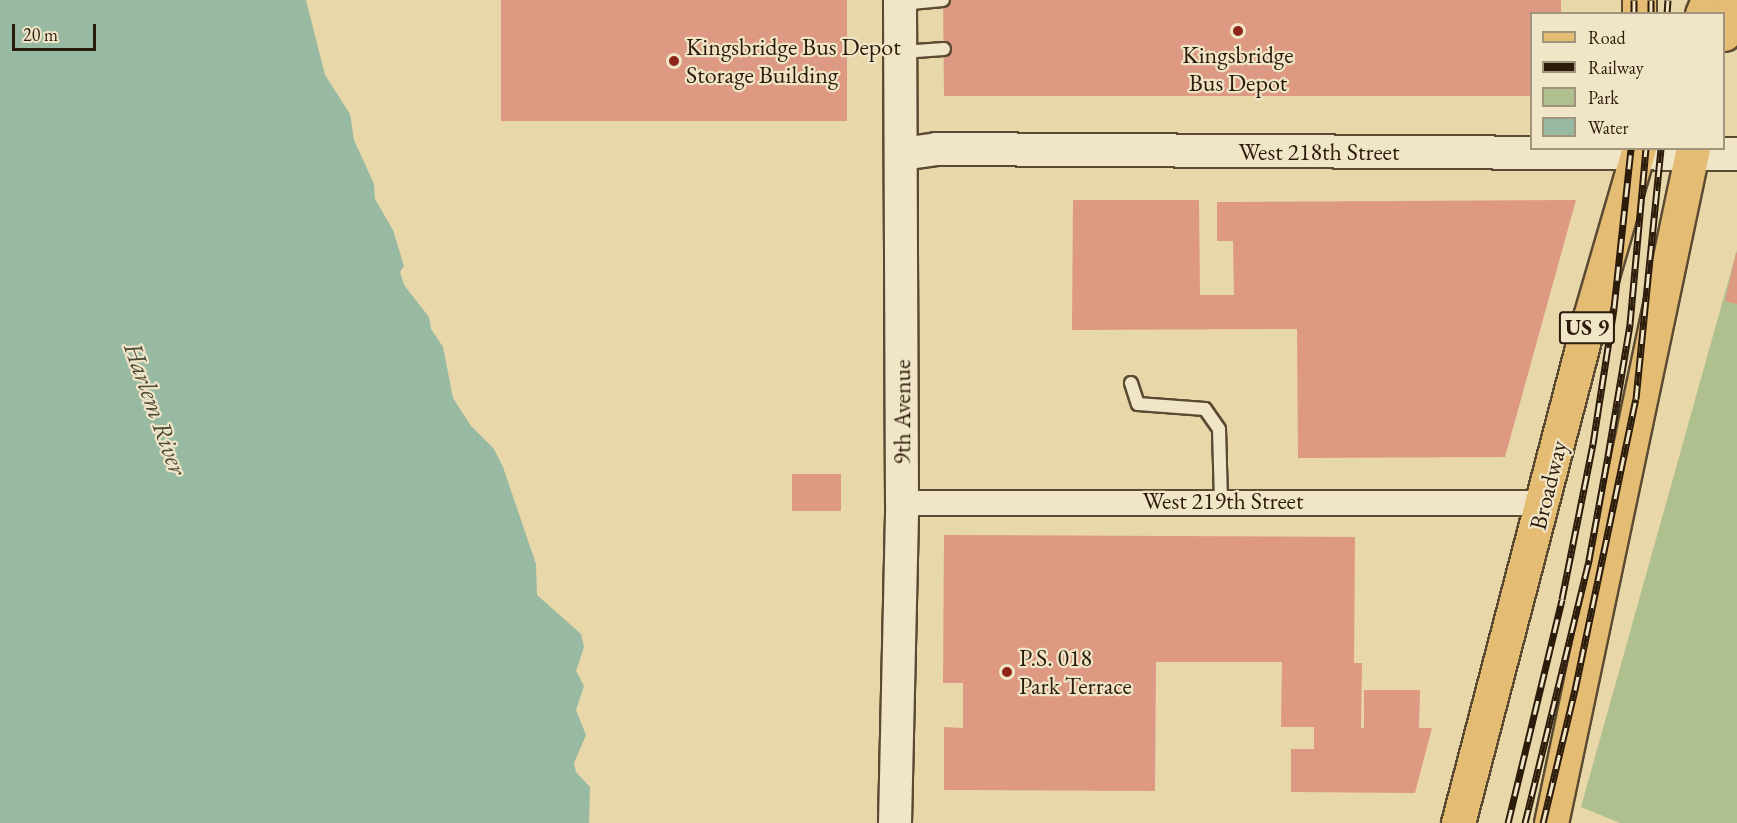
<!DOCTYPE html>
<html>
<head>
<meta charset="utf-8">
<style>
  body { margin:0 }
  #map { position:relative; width:1737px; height:823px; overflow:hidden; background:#e8d7a9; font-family:"EB Garamond",serif }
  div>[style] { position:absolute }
  .green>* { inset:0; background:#afbf8e }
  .water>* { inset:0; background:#98baa2 }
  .building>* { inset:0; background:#de9982; transform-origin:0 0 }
  .roads { filter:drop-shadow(2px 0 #5a4a32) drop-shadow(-2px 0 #5a4a32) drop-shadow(0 2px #5a4a32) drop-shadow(0 -2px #5a4a32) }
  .service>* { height:12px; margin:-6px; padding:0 6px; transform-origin:6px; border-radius:6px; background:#f0e5c7 }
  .minor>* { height:24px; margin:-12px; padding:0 12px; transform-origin:12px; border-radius:12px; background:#f0e5c7 }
  .tertiary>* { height:32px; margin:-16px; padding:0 16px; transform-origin:16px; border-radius:16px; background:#f0e5c7 }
  .primary>* { height:33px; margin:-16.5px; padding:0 16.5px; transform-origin:16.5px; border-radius:16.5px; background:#e4bc74 }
  .rail>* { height:7px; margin-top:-3.5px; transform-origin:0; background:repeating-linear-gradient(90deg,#f0e5c7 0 14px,#2b1b0b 0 28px); box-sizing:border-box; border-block:2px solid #2b1b0b }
  .dots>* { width:16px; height:16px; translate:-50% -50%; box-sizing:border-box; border:3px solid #f0e5c7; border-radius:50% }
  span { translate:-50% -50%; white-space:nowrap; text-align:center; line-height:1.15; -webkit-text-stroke:4.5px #f0e5c7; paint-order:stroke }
  .shield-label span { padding:2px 4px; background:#f0e5c7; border:2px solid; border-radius:4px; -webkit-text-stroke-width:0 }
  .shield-label { font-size:22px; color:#2b1b0b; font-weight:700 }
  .poi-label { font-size:24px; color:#2b1b0b }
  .left { translate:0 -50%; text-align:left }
  .street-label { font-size:24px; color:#2b1b0b }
  .water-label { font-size:26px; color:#4c4b38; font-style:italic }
  .legend { position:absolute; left:1530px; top:12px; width:195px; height:138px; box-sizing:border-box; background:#f0e5c7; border:2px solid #a1947c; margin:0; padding:8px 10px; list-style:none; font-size:18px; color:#2b1b0b }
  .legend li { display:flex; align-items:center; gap:12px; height:30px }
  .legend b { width:30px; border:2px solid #a1947c }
  .scale { position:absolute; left:12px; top:24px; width:84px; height:27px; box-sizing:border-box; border:3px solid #2b1b0b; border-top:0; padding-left:8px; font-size:18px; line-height:21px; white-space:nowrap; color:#2b1b0b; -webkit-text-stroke:4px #f0e5c7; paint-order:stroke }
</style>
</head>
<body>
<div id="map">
  <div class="green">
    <div style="clip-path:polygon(1737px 250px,1737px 823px,1620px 823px,1581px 807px)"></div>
  </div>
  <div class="water">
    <div style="clip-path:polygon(0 0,306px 0,325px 75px,350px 114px,354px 140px,374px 184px,375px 199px,393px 230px,404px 266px,400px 272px,404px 285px,429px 317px,431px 329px,443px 347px,453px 398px,471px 426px,494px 449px,503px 467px,536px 564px,537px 595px,581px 634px,584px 647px,576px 671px,584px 686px,576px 710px,586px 735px,574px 763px,576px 772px,590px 787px,589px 823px,0 823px)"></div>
  </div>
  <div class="building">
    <div style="left:501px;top:0;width:346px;height:121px"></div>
    <div style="clip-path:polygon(943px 0,1561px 0,1561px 14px,1532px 14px,1532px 96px,944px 96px)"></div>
    <div style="clip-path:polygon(1073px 200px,1199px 200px,1200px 295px,1234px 295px,1233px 241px,1217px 241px,1217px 202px,1576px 200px,1505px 457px,1298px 458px,1297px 329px,1072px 330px)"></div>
    <div style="clip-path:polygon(1736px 253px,1737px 253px,1737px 304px,1725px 301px)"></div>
    <div style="left:792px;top:474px;width:49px;height:37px"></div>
    <div style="clip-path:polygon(944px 535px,1355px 537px,1354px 663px,1362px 663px,1361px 728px,1364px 728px,1364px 690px,1420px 690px,1419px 728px,1432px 728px,1415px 793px,1291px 792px,1291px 749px,1314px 749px,1314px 727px,1281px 727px,1282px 662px,1156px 662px,1155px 791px,944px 790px,944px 727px,963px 728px,963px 683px,943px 683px)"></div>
  </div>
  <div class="roads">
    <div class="service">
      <div style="left:901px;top:4px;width:42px;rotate:-5.4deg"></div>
      <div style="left:902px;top:52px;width:42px;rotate:-4.1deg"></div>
      <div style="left:1131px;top:383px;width:22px;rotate:72deg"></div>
      <div style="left:1138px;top:404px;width:67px;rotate:4.3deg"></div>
      <div style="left:1205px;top:409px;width:24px;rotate:55deg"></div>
      <div style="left:1219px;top:429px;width:72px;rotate:88.4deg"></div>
    </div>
    <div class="minor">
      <div style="left:902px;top:503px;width:642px"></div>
    </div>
    <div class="tertiary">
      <div style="left:902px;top:154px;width:34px;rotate:-8deg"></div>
      <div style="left:936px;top:149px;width:801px;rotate:0.36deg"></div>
      <div style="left:895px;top:823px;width:320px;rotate:-88.7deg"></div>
      <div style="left:902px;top:503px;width:503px;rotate:-90.23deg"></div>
    </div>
    <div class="primary">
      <div style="left:1639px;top:14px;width:14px;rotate:-90deg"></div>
      <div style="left:1702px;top:14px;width:15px;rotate:-67deg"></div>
      <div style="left:1724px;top:34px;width:35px;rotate:-75deg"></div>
      <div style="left:1458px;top:823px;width:523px;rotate:-75.38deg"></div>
      <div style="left:1590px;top:317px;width:176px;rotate:-73.8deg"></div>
      <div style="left:1551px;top:823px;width:690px;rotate:-78.12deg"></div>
    </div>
  </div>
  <div class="rail">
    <div style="left:1634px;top:14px;width:14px;rotate:-90deg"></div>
    <div style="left:1651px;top:14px;width:14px;rotate:-90deg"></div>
    <div style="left:1667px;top:14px;width:14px;rotate:-86deg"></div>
    <div style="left:1508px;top:823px;width:230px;rotate:-76.4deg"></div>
    <div style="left:1562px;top:599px;width:158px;rotate:-78.7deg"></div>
    <div style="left:1593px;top:444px;width:138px;rotate:-81.2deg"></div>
    <div style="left:1614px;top:308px;width:161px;rotate:-83.9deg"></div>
    <div style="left:1525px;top:823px;width:271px;rotate:-76.3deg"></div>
    <div style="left:1589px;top:560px;width:106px;rotate:-79.6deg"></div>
    <div style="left:1608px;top:456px;width:134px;rotate:-80.5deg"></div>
    <div style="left:1630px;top:324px;width:177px;rotate:-84.8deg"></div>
    <div style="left:1543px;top:823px;width:137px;rotate:-76.5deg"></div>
    <div style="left:1575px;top:690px;width:297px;rotate:-78.2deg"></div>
    <div style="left:1636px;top:399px;width:252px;rotate:-84.3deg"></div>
  </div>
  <div class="dots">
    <div style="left:1238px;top:31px;background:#8f2418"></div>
    <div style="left:674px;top:61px;background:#8f2418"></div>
    <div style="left:1007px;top:672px;background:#8f2418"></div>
  </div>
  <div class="shield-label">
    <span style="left:1587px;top:328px">US 9</span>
  </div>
  <div class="poi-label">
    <span class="left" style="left:686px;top:61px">Kingsbridge Bus Depot<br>Storage Building</span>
    <span style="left:1238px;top:69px">Kingsbridge<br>Bus Depot</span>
    <span class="left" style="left:1019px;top:672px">P.S. 018<br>Park Terrace</span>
  </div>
  <div class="street-label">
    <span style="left:1319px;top:152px">West 218th Street</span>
    <span style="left:902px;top:412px;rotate:-90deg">9th Avenue</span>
    <span style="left:1548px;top:485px;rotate:-76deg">Broadway</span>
    <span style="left:1223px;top:501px">West 219th Street</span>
  </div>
  <div class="water-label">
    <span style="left:155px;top:409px;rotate:70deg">Harlem River</span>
  </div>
  <ul class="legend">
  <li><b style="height:8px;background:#e4bc74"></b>Road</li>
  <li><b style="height:8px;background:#2b1b0b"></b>Railway</li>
  <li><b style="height:16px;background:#afbf8e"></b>Park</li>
  <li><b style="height:16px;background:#98baa2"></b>Water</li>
  </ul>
  <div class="scale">20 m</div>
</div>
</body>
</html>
